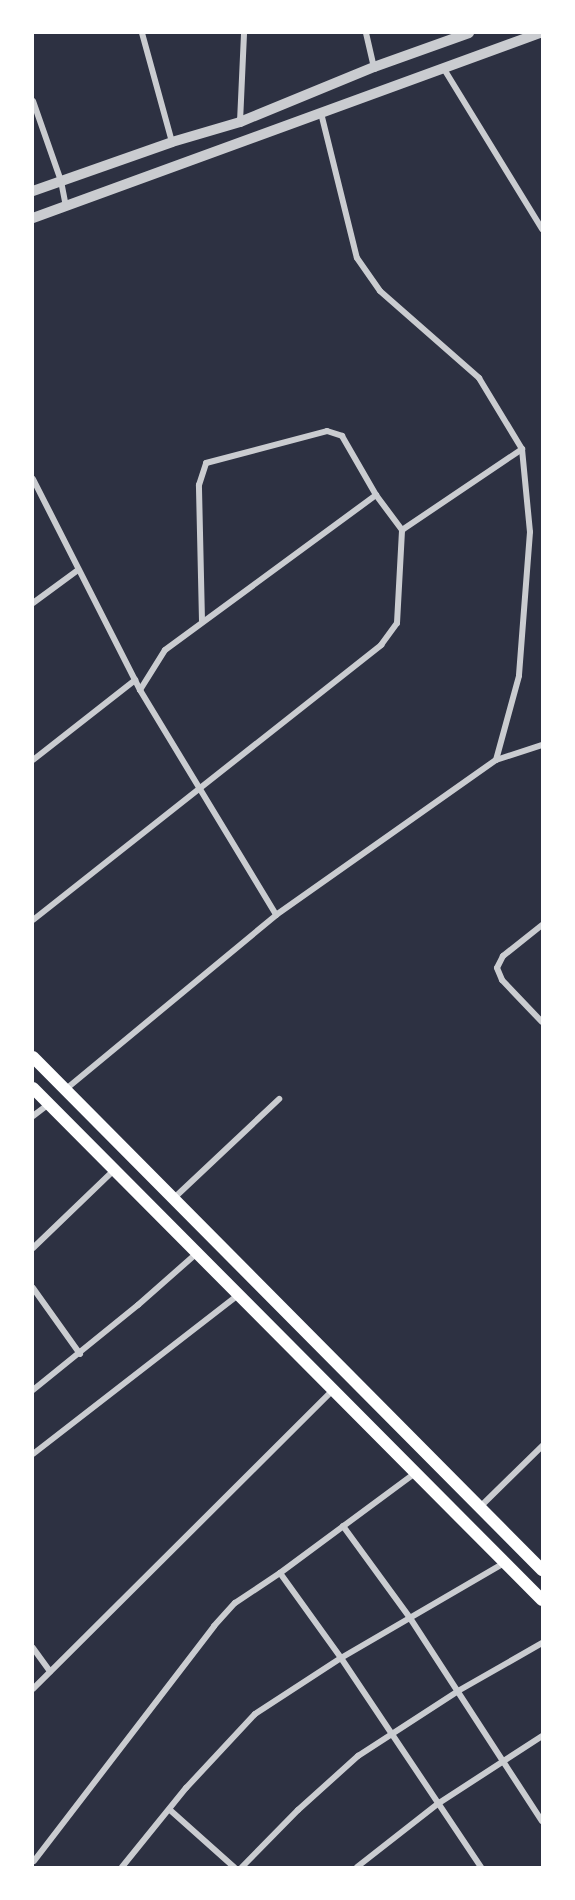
<!DOCTYPE html>
<html>
<head>
<meta charset="utf-8">
<style>
  body { margin:0 }
  #map { position:relative; width:575px; height:1900px; overflow:hidden; background:#2d3142; font-family:"Open Sans",sans-serif }
  div>[style] { position:absolute }
  .minor>* { height:6px; margin:-3px; padding:0 3px; transform-origin:3px; border-radius:3px; background:#caccd0 }
  .tertiary>* { height:10px; margin:-5px; padding:0 5px; transform-origin:5px; border-radius:5px; background:#caccd0 }
  .secondary>* { height:12px; margin:-6px; padding:0 6px; transform-origin:6px; border-radius:6px; background:#fff }
  span { translate:-50% -50%; white-space:nowrap; text-align:center; line-height:1.15; -webkit-text-stroke:6px #fff; paint-order:stroke }
  .frame { position:absolute; inset:0; border:34px solid #fff; pointer-events:none }
</style>
</head>
<body>
<div id="map">
  <div class="minor">
    <div style="left:142px;top:33px;width:113px;rotate:74.6deg"></div>
    <div style="left:366px;top:33px;width:35px;rotate:77deg"></div>
    <div style="left:444px;top:69px;width:188px;rotate:58.5deg"></div>
    <div style="left:33px;top:101px;width:85px;rotate:70.7deg"></div>
    <div style="left:61px;top:181px;width:25px;rotate:79deg"></div>
    <div style="left:321px;top:113px;width:149px;rotate:76.1deg"></div>
    <div style="left:357px;top:258px;width:40px;rotate:55.1deg"></div>
    <div style="left:380px;top:291px;width:132px;rotate:41.3deg"></div>
    <div style="left:479px;top:378px;width:83px;rotate:58.8deg"></div>
    <div style="left:522px;top:449px;width:83px;rotate:84.5deg"></div>
    <div style="left:530px;top:532px;width:144px;rotate:94.4deg"></div>
    <div style="left:519px;top:676px;width:87px;rotate:105.3deg"></div>
    <div style="left:240px;top:122px;width:89px;rotate:-87.4deg"></div>
    <div style="left:33px;top:479px;width:237px;rotate:63.1deg"></div>
    <div style="left:140px;top:690px;width:263px;rotate:58.8deg"></div>
    <div style="left:33px;top:603px;width:56px;rotate:-36.3deg"></div>
    <div style="left:202px;top:621px;width:136px;rotate:-91.3deg"></div>
    <div style="left:199px;top:485px;width:23px;rotate:-72deg"></div>
    <div style="left:206px;top:463px;width:125px;rotate:-14.8deg"></div>
    <div style="left:327px;top:431px;width:16px;rotate:18deg"></div>
    <div style="left:342px;top:436px;width:68px;rotate:60deg"></div>
    <div style="left:376px;top:495px;width:44px;rotate:53.4deg"></div>
    <div style="left:140px;top:690px;width:47px;rotate:-58deg"></div>
    <div style="left:165px;top:650px;width:262px;rotate:-36.3deg"></div>
    <div style="left:33px;top:760px;width:130px;rotate:-38.1deg"></div>
    <div style="left:33px;top:920px;width:444px;rotate:-38.3deg"></div>
    <div style="left:381px;top:645px;width:27px;rotate:-54deg"></div>
    <div style="left:397px;top:623px;width:93px;rotate:-86.9deg"></div>
    <div style="left:402px;top:530px;width:145px;rotate:-34deg"></div>
    <div style="left:542px;top:925px;width:50px;rotate:141.5deg"></div>
    <div style="left:503px;top:956px;width:13px;rotate:117deg"></div>
    <div style="left:497px;top:968px;width:13px;rotate:67deg"></div>
    <div style="left:502px;top:980px;width:58px;rotate:46.4deg"></div>
    <div style="left:66px;top:1089px;width:273px;rotate:-39.6deg"></div>
    <div style="left:276px;top:915px;width:269px;rotate:-35.2deg"></div>
    <div style="left:496px;top:760px;width:48px;rotate:-18.1deg"></div>
    <div style="left:33px;top:1116px;width:20px;rotate:-37deg"></div>
    <div style="left:173px;top:1199px;width:146px;rotate:-43.3deg"></div>
    <div style="left:33px;top:1248px;width:112px;rotate:-43.9deg"></div>
    <div style="left:33px;top:1288px;width:81px;rotate:54.5deg"></div>
    <div style="left:33px;top:1390px;width:135px;rotate:-39deg"></div>
    <div style="left:138px;top:1305px;width:79px;rotate:-41.4deg"></div>
    <div style="left:33px;top:1454px;width:259px;rotate:-37.8deg"></div>
    <div style="left:480px;top:1507px;width:87px;rotate:-44.5deg"></div>
    <div style="left:343px;top:1526px;width:114px;rotate:53.9deg"></div>
    <div style="left:410px;top:1618px;width:242px;rotate:57deg"></div>
    <div style="left:280px;top:1573px;width:105px;rotate:54.3deg"></div>
    <div style="left:341px;top:1658px;width:252px;rotate:56.2deg"></div>
    <div style="left:33px;top:1648px;width:29px;rotate:54deg"></div>
    <div style="left:33px;top:1689px;width:424px;rotate:-44.9deg"></div>
    <div style="left:170px;top:1810px;width:86px;rotate:41.7deg"></div>
    <div style="left:34px;top:1861px;width:296px;rotate:-52.5deg"></div>
    <div style="left:214px;top:1626px;width:31px;rotate:-48deg"></div>
    <div style="left:235px;top:1603px;width:54px;rotate:-33.7deg"></div>
    <div style="left:280px;top:1573px;width:168px;rotate:-36.5deg"></div>
    <div style="left:122px;top:1867px;width:102px;rotate:-51deg"></div>
    <div style="left:186px;top:1788px;width:101px;rotate:-47deg"></div>
    <div style="left:255px;top:1714px;width:103px;rotate:-33.1deg"></div>
    <div style="left:341px;top:1658px;width:189px;rotate:-30.2deg"></div>
    <div style="left:242px;top:1867px;width:80px;rotate:-45.5deg"></div>
    <div style="left:298px;top:1810px;width:81px;rotate:-42deg"></div>
    <div style="left:358px;top:1756px;width:119px;rotate:-33deg"></div>
    <div style="left:458px;top:1691px;width:97px;rotate:-29.7deg"></div>
    <div style="left:357px;top:1867px;width:104px;rotate:-38deg"></div>
    <div style="left:439px;top:1803px;width:123px;rotate:-33deg"></div>
  </div>
  <div class="tertiary">
    <div style="left:33px;top:191px;width:147px;rotate:-19.4deg"></div>
    <div style="left:172px;top:142px;width:71px;rotate:-16.4deg"></div>
    <div style="left:240px;top:122px;width:145px;rotate:-22.3deg"></div>
    <div style="left:374px;top:67px;width:101px;rotate:-19.7deg"></div>
    <div style="left:33px;top:218px;width:540px;rotate:-20.05deg"></div>
  </div>
  <div class="secondary">
    <div style="left:33px;top:1057px;width:723px;rotate:45.22deg"></div>
    <div style="left:33px;top:1088px;width:722px;rotate:45.17deg"></div>
  </div>
  <div class="frame"></div>
</div>
</body>
</html>
